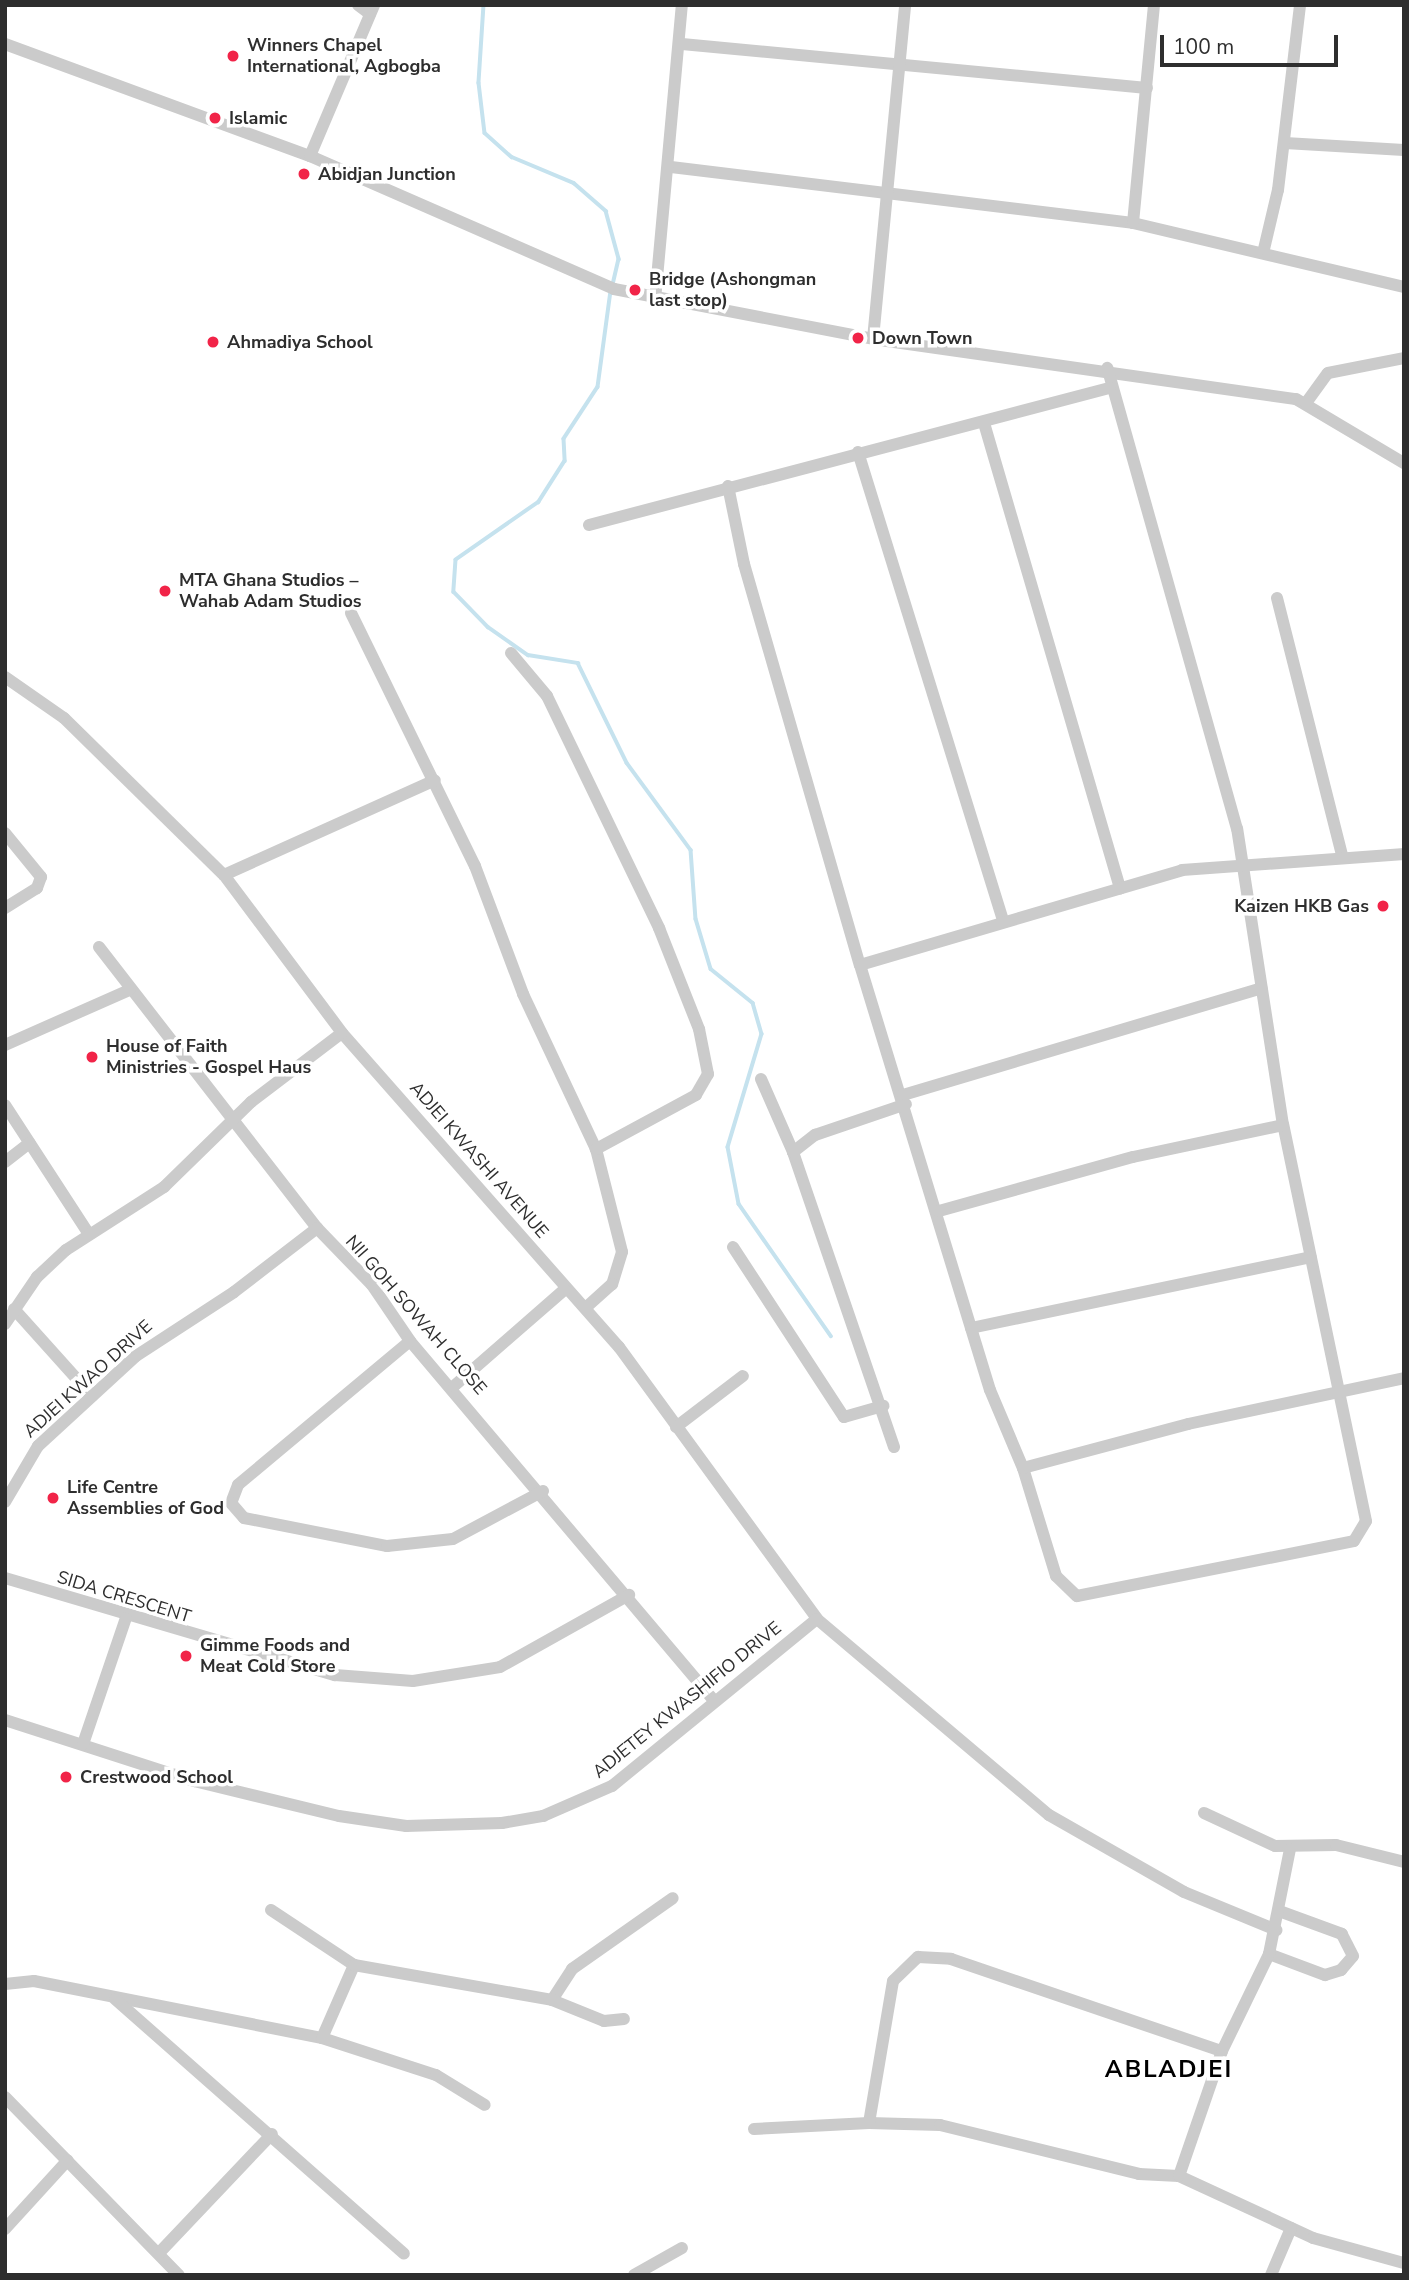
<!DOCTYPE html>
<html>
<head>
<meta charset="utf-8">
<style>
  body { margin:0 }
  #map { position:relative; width:1409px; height:2280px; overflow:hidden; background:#fff; font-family:"Nunito Sans",sans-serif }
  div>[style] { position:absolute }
  .stream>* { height:3.5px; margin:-1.75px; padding:0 1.75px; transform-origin:1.75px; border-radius:1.75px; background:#c5e2ee }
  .minor>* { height:12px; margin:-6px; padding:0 6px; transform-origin:6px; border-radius:6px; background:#cbcbcb }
  .dots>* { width:19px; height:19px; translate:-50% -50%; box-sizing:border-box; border:4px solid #fff; border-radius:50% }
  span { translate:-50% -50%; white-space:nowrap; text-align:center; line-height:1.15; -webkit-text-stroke:7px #fff; paint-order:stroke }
  .poi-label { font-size:18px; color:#2e2e2e; font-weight:700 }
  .left { translate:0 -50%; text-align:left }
  .right { translate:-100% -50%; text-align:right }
  .street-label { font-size:18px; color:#2e2e2e }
  .district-label { font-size:24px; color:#000; font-weight:700; letter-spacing:2px }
  .frame { position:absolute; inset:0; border:7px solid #2e2e2e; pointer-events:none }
  .scale { position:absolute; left:1160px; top:35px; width:178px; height:32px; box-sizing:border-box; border:4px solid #2e2e2e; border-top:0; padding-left:9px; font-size:21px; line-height:24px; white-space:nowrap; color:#2e2e2e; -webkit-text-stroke:5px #fff; paint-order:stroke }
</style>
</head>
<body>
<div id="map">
  <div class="stream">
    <div style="left:484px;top:5px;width:78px;rotate:93.7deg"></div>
    <div style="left:479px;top:83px;width:50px;rotate:83.2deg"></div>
    <div style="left:485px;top:133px;width:36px;rotate:42deg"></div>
    <div style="left:512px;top:157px;width:67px;rotate:22.8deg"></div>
    <div style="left:574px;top:183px;width:43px;rotate:41.2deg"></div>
    <div style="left:606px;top:211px;width:50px;rotate:74.8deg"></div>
    <div style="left:619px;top:259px;width:26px;rotate:103deg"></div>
    <div style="left:611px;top:291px;width:97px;rotate:97.7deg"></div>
    <div style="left:598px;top:387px;width:62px;rotate:123.2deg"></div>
    <div style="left:564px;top:439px;width:22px;rotate:87deg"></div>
    <div style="left:565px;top:461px;width:49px;rotate:122.4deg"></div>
    <div style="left:539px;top:502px;width:101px;rotate:145.1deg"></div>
    <div style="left:456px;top:560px;width:32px;rotate:94deg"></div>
    <div style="left:454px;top:592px;width:49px;rotate:45.8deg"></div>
    <div style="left:488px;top:627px;width:49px;rotate:35deg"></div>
    <div style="left:528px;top:655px;width:51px;rotate:9.1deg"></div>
    <div style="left:578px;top:663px;width:111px;rotate:63.9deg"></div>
    <div style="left:627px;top:763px;width:108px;rotate:53.7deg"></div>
    <div style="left:691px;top:850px;width:69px;rotate:85.9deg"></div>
    <div style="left:696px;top:919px;width:52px;rotate:73.3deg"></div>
    <div style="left:711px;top:969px;width:54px;rotate:39deg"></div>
    <div style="left:753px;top:1003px;width:32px;rotate:74deg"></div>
    <div style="left:762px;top:1034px;width:118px;rotate:106.7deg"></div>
    <div style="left:728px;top:1147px;width:58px;rotate:79.1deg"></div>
    <div style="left:739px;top:1204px;width:161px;rotate:55.1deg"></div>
  </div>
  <div class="minor">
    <div style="left:358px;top:5px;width:15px;rotate:37deg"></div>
    <div style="left:5px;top:44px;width:325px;rotate:20.2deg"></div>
    <div style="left:310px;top:156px;width:332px;rotate:23.6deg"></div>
    <div style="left:614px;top:289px;width:264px;rotate:10.9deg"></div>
    <div style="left:873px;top:339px;width:427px;rotate:8.1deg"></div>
    <div style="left:1296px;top:399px;width:126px;rotate:30.7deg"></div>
    <div style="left:682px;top:44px;width:467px;rotate:5.4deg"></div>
    <div style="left:1285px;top:143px;width:119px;rotate:3.4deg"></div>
    <div style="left:310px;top:156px;width:164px;rotate:-67deg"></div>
    <div style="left:671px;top:167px;width:465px;rotate:6.9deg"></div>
    <div style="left:1133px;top:223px;width:278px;rotate:13.3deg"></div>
    <div style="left:1133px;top:223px;width:219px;rotate:-84.5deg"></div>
    <div style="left:1264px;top:249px;width:61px;rotate:-76.7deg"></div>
    <div style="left:1278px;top:190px;width:186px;rotate:-83.2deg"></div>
    <div style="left:655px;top:300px;width:296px;rotate:-84.8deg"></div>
    <div style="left:873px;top:339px;width:336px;rotate:-84.5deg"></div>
    <div style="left:1306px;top:403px;width:37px;rotate:-54deg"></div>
    <div style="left:1328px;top:373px;width:77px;rotate:-11.2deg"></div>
    <div style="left:984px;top:423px;width:485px;rotate:73.7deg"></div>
    <div style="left:858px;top:452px;width:490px;rotate:72.8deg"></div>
    <div style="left:728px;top:486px;width:80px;rotate:78.4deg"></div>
    <div style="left:744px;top:564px;width:417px;rotate:73.9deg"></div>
    <div style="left:860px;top:965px;width:444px;rotate:73deg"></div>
    <div style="left:990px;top:1390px;width:85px;rotate:67.1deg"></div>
    <div style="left:1023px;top:1468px;width:113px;rotate:73deg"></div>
    <div style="left:1056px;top:1576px;width:29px;rotate:44deg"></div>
    <div style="left:1077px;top:1596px;width:282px;rotate:-11.2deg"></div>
    <div style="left:1354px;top:1541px;width:23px;rotate:-59deg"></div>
    <div style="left:1366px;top:1521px;width:405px;rotate:-101.8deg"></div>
    <div style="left:1283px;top:1125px;width:300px;rotate:-98.8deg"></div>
    <div style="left:1237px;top:829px;width:479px;rotate:-105.7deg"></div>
    <div style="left:589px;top:525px;width:538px;rotate:-14.76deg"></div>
    <div style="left:1277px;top:598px;width:264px;rotate:75.8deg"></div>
    <div style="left:351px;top:613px;width:282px;rotate:63.9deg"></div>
    <div style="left:475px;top:866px;width:137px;rotate:69.4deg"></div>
    <div style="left:523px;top:994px;width:171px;rotate:64.8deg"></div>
    <div style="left:596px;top:1149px;width:106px;rotate:75.8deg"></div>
    <div style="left:622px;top:1252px;width:34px;rotate:107deg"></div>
    <div style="left:612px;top:1284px;width:36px;rotate:138deg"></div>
    <div style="left:511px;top:653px;width:56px;rotate:50.1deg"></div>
    <div style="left:547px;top:696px;width:258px;rotate:64.2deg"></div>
    <div style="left:659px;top:928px;width:109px;rotate:68.4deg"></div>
    <div style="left:699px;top:1029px;width:46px;rotate:78.7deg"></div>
    <div style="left:708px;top:1074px;width:24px;rotate:120deg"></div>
    <div style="left:696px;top:1095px;width:114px;rotate:151.6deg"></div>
    <div style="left:5px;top:677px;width:72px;rotate:34.8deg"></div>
    <div style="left:64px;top:718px;width:224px;rotate:44.5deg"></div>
    <div style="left:224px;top:875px;width:197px;rotate:53.2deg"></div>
    <div style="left:342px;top:1033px;width:419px;rotate:48.6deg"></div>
    <div style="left:619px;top:1347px;width:336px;rotate:53.9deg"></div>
    <div style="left:817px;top:1619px;width:304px;rotate:40.2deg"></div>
    <div style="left:1049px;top:1815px;width:155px;rotate:29.7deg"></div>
    <div style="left:1184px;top:1892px;width:100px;rotate:22.4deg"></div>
    <div style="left:5px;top:833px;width:57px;rotate:50.7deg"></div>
    <div style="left:41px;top:877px;width:12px;rotate:110deg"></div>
    <div style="left:37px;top:888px;width:38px;rotate:148deg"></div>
    <div style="left:224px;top:875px;width:231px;rotate:-24.2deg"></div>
    <div style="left:99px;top:947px;width:356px;rotate:52.2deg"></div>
    <div style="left:317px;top:1228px;width:79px;rotate:46deg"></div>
    <div style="left:372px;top:1285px;width:68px;rotate:55.8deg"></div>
    <div style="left:410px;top:1341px;width:470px;rotate:49.8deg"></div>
    <div style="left:860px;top:965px;width:336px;rotate:-16.4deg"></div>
    <div style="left:1182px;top:870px;width:223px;rotate:-4.1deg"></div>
    <div style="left:5px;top:1045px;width:136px;rotate:-23.9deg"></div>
    <div style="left:761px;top:1079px;width:80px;rotate:66.3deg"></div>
    <div style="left:903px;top:1095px;width:374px;rotate:-16.6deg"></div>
    <div style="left:5px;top:1105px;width:153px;rotate:57deg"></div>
    <div style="left:5px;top:1162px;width:31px;rotate:-38deg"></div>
    <div style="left:939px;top:1211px;width:201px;rotate:-15.6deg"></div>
    <div style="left:1133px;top:1157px;width:153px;rotate:-12deg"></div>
    <div style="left:733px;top:1247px;width:203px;rotate:56.9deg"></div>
    <div style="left:844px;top:1417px;width:41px;rotate:-15.8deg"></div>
    <div style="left:14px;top:1309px;width:117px;rotate:48.1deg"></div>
    <div style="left:5px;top:1324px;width:57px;rotate:-55.8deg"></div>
    <div style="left:37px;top:1277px;width:40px;rotate:-43deg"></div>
    <div style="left:66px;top:1250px;width:117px;rotate:-32.7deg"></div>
    <div style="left:164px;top:1187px;width:122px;rotate:-44.3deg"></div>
    <div style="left:251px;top:1102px;width:114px;rotate:-37.2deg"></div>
    <div style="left:971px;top:1328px;width:347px;rotate:-11.8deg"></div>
    <div style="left:410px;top:1341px;width:224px;rotate:140.1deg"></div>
    <div style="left:238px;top:1485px;width:19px;rotate:111deg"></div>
    <div style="left:231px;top:1503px;width:20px;rotate:49deg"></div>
    <div style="left:244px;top:1518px;width:146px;rotate:11.1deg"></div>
    <div style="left:387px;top:1546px;width:66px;rotate:-6.1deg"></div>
    <div style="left:453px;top:1539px;width:102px;rotate:-28.1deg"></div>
    <div style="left:454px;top:1386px;width:147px;rotate:-41.1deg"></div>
    <div style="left:676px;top:1427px;width:84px;rotate:-37.3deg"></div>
    <div style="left:894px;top:1447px;width:312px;rotate:-108.9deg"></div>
    <div style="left:793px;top:1152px;width:28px;rotate:-38deg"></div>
    <div style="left:815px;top:1135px;width:96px;rotate:-18.8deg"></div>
    <div style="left:1023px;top:1468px;width:171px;rotate:-14.9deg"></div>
    <div style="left:1188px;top:1424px;width:221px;rotate:-12deg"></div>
    <div style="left:5px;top:1502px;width:65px;rotate:-59.5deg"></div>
    <div style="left:38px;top:1446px;width:133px;rotate:-42.6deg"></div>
    <div style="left:136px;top:1356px;width:117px;rotate:-33.1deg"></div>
    <div style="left:234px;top:1292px;width:105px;rotate:-37.6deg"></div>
    <div style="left:5px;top:1578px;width:344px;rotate:16.4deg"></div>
    <div style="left:335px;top:1675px;width:78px;rotate:4.4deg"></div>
    <div style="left:413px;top:1681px;width:88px;rotate:-9.1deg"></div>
    <div style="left:500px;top:1667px;width:148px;rotate:-29.2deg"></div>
    <div style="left:5px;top:1720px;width:199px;rotate:17.9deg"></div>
    <div style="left:194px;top:1781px;width:149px;rotate:13.6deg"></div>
    <div style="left:339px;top:1816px;width:68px;rotate:8.5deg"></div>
    <div style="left:406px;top:1826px;width:96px;rotate:-1.8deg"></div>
    <div style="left:502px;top:1823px;width:42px;rotate:-9.7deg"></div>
    <div style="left:543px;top:1816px;width:75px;rotate:-23.5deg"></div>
    <div style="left:612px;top:1786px;width:264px;rotate:-39.2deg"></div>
    <div style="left:83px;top:1744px;width:133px;rotate:-71.2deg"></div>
    <div style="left:1204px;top:1813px;width:78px;rotate:24.9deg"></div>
    <div style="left:1275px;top:1846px;width:61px;rotate:-0.9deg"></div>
    <div style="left:1336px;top:1845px;width:70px;rotate:14deg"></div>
    <div style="left:271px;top:1910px;width:100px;rotate:33.5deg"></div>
    <div style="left:1269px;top:1954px;width:60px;rotate:20.6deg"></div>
    <div style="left:1325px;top:1975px;width:17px;rotate:-17deg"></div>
    <div style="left:1341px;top:1970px;width:18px;rotate:-49deg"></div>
    <div style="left:1353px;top:1956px;width:25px;rotate:-117deg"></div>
    <div style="left:1342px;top:1934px;width:64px;rotate:-159.9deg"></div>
    <div style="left:5px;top:1984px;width:29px;rotate:-6deg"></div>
    <div style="left:34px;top:1981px;width:294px;rotate:11.2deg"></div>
    <div style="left:322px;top:2038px;width:120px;rotate:18deg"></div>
    <div style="left:436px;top:2075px;width:57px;rotate:31.5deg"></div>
    <div style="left:115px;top:1999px;width:385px;rotate:41.4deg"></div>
    <div style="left:552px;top:2000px;width:37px;rotate:-57deg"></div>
    <div style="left:572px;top:1969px;width:123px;rotate:-35.1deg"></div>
    <div style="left:322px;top:2038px;width:80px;rotate:-66.3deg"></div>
    <div style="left:354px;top:1965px;width:201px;rotate:10deg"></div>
    <div style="left:552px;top:2000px;width:56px;rotate:22deg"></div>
    <div style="left:604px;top:2021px;width:20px;rotate:-6deg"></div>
    <div style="left:5px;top:2097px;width:249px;rotate:45.7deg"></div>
    <div style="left:869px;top:2123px;width:71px;rotate:1.6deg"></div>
    <div style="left:940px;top:2125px;width:205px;rotate:13.8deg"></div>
    <div style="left:1139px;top:2174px;width:40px;rotate:2.9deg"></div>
    <div style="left:1179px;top:2176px;width:148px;rotate:24.8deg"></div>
    <div style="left:1313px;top:2238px;width:94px;rotate:15.4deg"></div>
    <div style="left:754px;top:2129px;width:115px;rotate:-3deg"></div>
    <div style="left:869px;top:2123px;width:144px;rotate:-80.4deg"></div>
    <div style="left:893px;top:1981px;width:35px;rotate:-44deg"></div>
    <div style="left:918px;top:1957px;width:33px;rotate:3deg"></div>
    <div style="left:951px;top:1959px;width:286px;rotate:18.8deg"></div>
    <div style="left:1179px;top:2176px;width:132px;rotate:-71deg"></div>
    <div style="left:1222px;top:2051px;width:108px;rotate:-64.1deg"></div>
    <div style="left:1269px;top:1954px;width:107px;rotate:-78.7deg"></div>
    <div style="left:5px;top:2229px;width:93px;rotate:-47.6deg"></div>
    <div style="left:159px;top:2253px;width:164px;rotate:-46.5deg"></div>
    <div style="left:634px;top:2275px;width:55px;rotate:-29.4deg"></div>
    <div style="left:1271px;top:2275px;width:51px;rotate:-66.9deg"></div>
  </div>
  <div class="dots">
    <div style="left:233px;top:56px;background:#f12448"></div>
    <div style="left:215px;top:118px;background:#f12448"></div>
    <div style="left:304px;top:174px;background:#f12448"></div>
    <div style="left:635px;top:290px;background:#f12448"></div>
    <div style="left:858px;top:338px;background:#f12448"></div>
    <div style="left:213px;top:342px;background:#f12448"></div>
    <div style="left:165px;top:591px;background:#f12448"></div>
    <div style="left:1383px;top:906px;background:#f12448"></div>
    <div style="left:92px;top:1057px;background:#f12448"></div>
    <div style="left:53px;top:1498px;background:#f12448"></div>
    <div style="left:186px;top:1656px;background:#f12448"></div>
    <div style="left:66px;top:1777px;background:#f12448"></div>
  </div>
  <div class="poi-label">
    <span class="left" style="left:247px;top:56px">Winners Chapel<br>International, Agbogba</span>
    <span class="left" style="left:229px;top:118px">Islamic</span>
    <span class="left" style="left:318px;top:174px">Abidjan Junction</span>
    <span class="left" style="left:649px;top:290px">Bridge (Ashongman<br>last stop)</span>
    <span class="left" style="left:872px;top:338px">Down Town</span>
    <span class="left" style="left:227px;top:342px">Ahmadiya School</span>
    <span class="left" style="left:179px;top:591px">MTA Ghana Studios –<br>Wahab Adam Studios</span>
    <span class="right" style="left:1369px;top:906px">Kaizen HKB Gas</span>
    <span class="left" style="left:106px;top:1057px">House of Faith<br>Ministries - Gospel Haus</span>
    <span class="left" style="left:67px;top:1498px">Life Centre<br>Assemblies of God</span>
    <span class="left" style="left:200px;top:1656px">Gimme Foods and<br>Meat Cold Store</span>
    <span class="left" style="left:80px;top:1777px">Crestwood School</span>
  </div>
  <div class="street-label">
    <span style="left:479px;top:1160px;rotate:49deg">ADJEI KWASHI AVENUE</span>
    <span style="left:416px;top:1315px;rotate:49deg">NII GOH SOWAH CLOSE</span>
    <span style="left:88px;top:1379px;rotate:-42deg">ADJEI KWAO DRIVE</span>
    <span style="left:124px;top:1597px;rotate:17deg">SIDA CRESCENT</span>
    <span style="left:687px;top:1700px;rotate:-39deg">ADJETEY KWASHIFIO DRIVE</span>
  </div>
  <div class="district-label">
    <span style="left:1169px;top:2070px">ABLADJEI</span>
  </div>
  <div class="frame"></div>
  <div class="scale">100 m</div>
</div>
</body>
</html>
